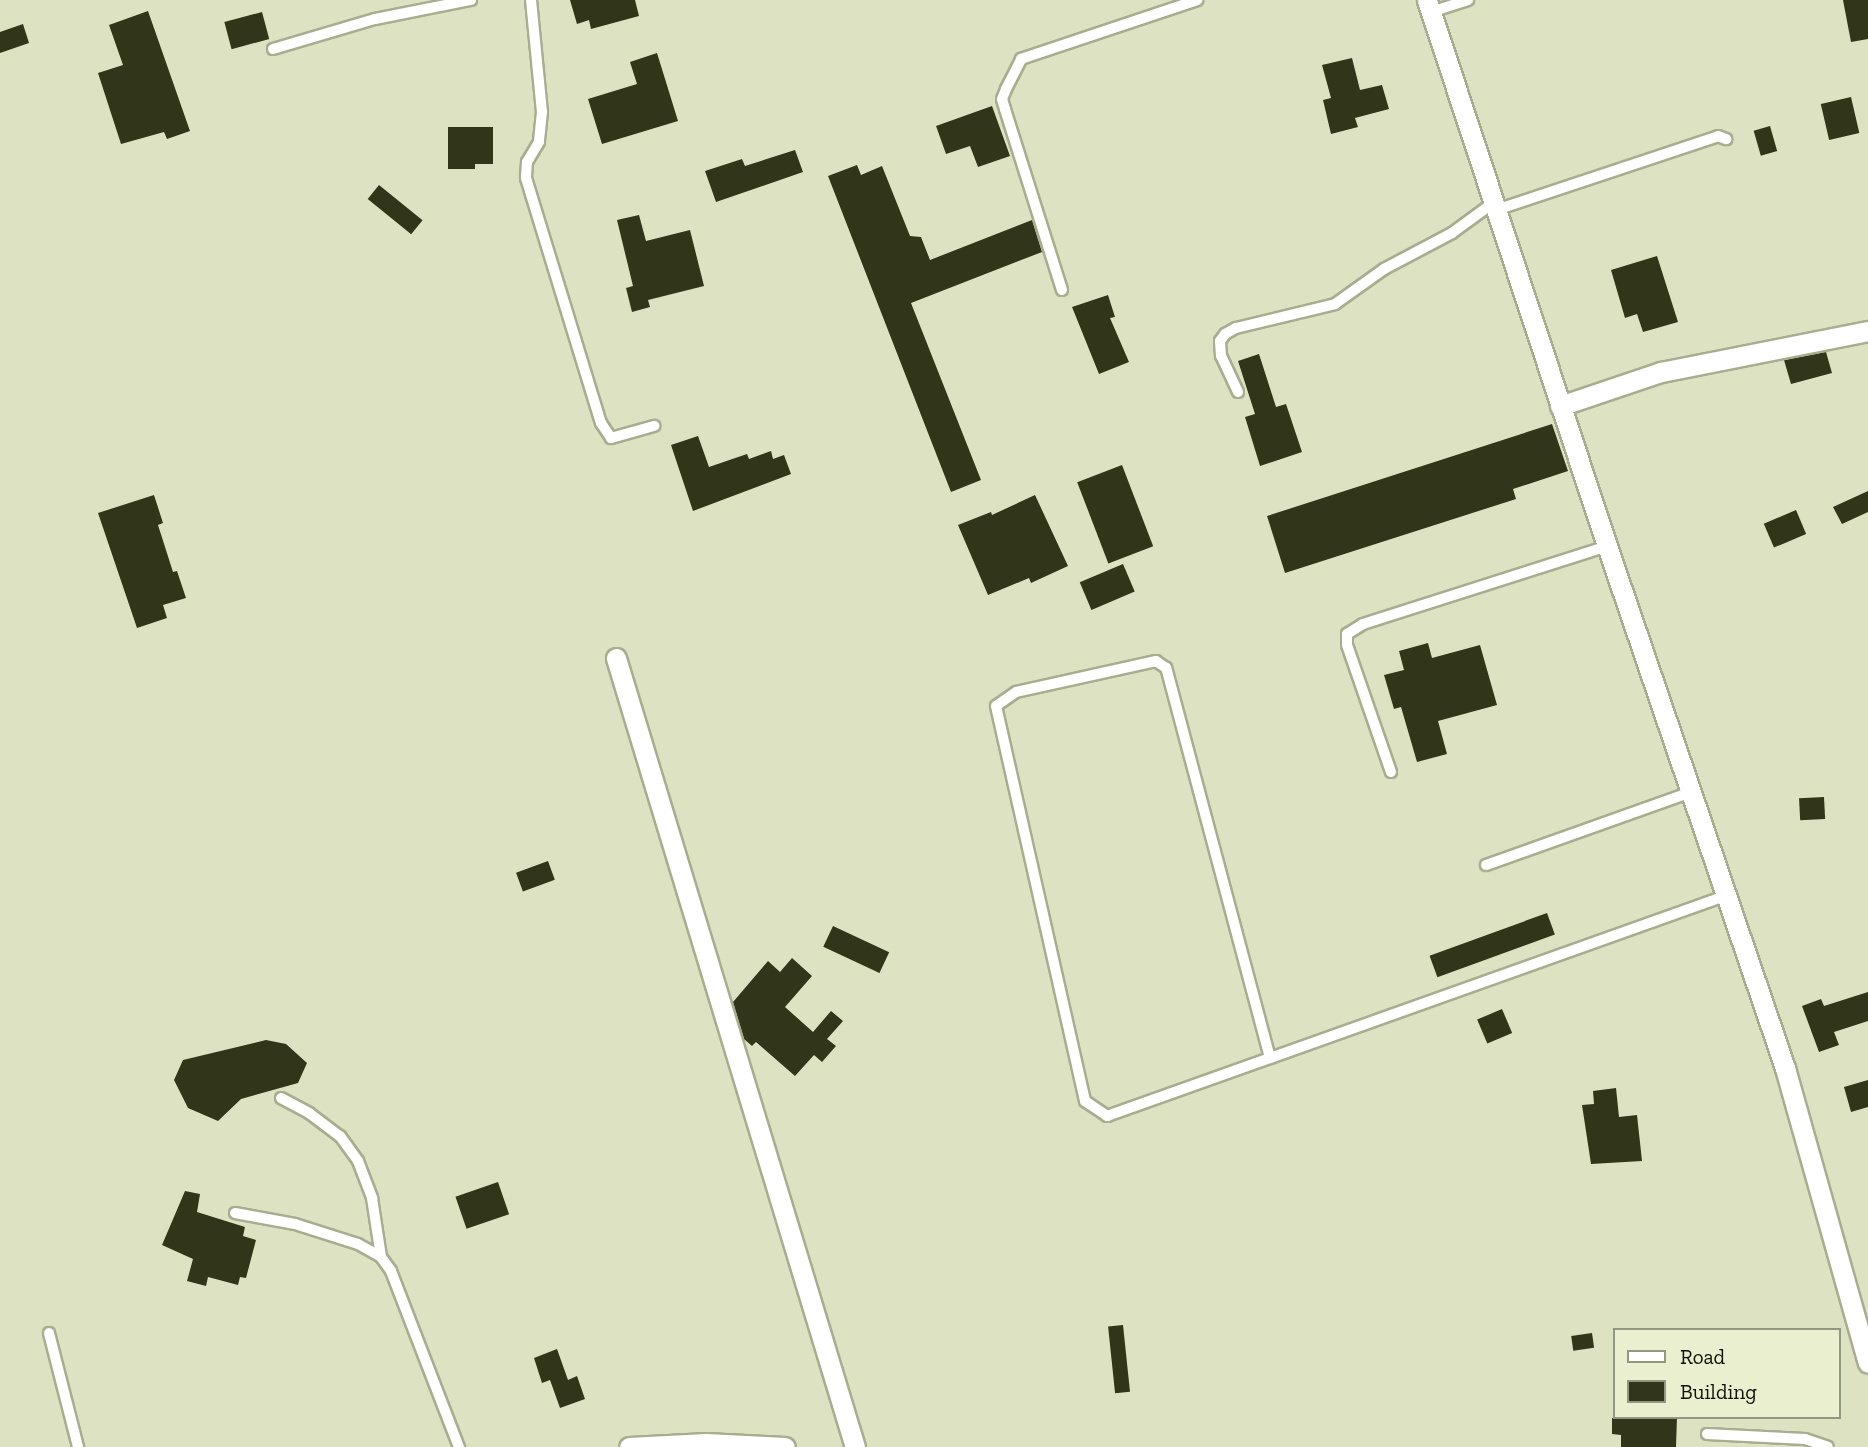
<!DOCTYPE html>
<html>
<head>
<meta charset="utf-8">
<style>
  body { margin:0 }
  #map { position:relative; width:1868px; height:1447px; overflow:hidden; background:#dde3c2; font-family:"Zilla Slab",serif }
  div>[style] { position:absolute }
  .building>* { inset:0; background:#31351a; transform-origin:0 0 }
  .roads { filter:drop-shadow(2px 0 #a7ad8e) drop-shadow(-2px 0 #a7ad8e) drop-shadow(0 2px #a7ad8e) drop-shadow(0 -2px #a7ad8e) }
  .lane>* { height:10px; margin:-5px; padding:0 5px; transform-origin:5px; border-radius:5px; background:#fff }
  .street>* { height:19px; margin:-9.5px; padding:0 9.5px; transform-origin:9.5px; border-radius:9.5px; background:#fff }
  span { translate:-50% -50%; white-space:nowrap; text-align:center; line-height:1.15; -webkit-text-stroke:7px #eaf0cf; paint-order:stroke }
  .legend { position:absolute; left:1613px; top:1328px; width:228px; height:91px; box-sizing:border-box; background:#eaf0cf; border:2px solid #92977f; margin:0; padding:9px 12px; list-style:none; font-size:21px; color:#0f1106 }
  .legend li { display:flex; align-items:center; gap:14px; height:35px }
  .legend b { width:35px; border:2px solid #92977f }
</style>
</head>
<body>
<div id="map">
  <div class="building">
    <div style="clip-path:polygon(570px 0,635px 0,639px 16px,591px 29px,589px 20px,577px 24px)"></div>
    <div style="clip-path:polygon(1843px 0,1868px 0,1868px 39px,1851px 42px)"></div>
    <div style="clip-path:polygon(148px 11px,190px 131px,167px 139px,164px 132px,121px 144px,98px 73px,123px 65px,109px 25px)"></div>
    <div style="left:262px;top:12px;width:28px;height:39px;rotate:75deg"></div>
    <div style="clip-path:polygon(23px 24px,29px 43px,0 53px,0 32px)"></div>
    <div style="clip-path:polygon(657px 53px,678px 121px,602px 144px,588px 99px,637px 84px,630px 62px)"></div>
    <div style="clip-path:polygon(1352px 58px,1360px 90px,1382px 85px,1389px 109px,1355px 118px,1358px 127px,1331px 134px,1323px 100px,1331px 98px,1322px 65px)"></div>
    <div style="left:1851px;top:97px;width:37px;height:31px;rotate:77deg"></div>
    <div style="clip-path:polygon(992px 106px,1010px 156px,978px 167px,970px 146px,946px 154px,936px 126px)"></div>
    <div style="left:1770px;top:126px;width:26px;height:17px;rotate:74deg"></div>
    <div style="clip-path:polygon(448px 127px,493px 127px,493px 164px,475px 164px,475px 169px,448px 169px)"></div>
    <div style="clip-path:polygon(795px 150px,803px 172px,716px 202px,705px 171px,742px 159px,745px 166px)"></div>
    <div style="clip-path:polygon(857px 165px,861px 175px,882px 166px,910px 236px,921px 237px,930px 260px,1032px 220px,1042px 252px,911px 303px,981px 480px,951px 492px,828px 176px)"></div>
    <div style="left:379px;top:185px;width:56px;height:18px;rotate:39deg"></div>
    <div style="clip-path:polygon(639px 215px,646px 241px,690px 230px,704px 286px,648px 300px,650px 307px,632px 312px,626px 288px,633px 286px,617px 220px)"></div>
    <div style="clip-path:polygon(1657px 256px,1678px 322px,1643px 332px,1637px 314px,1625px 318px,1611px 270px)"></div>
    <div style="clip-path:polygon(1108px 295px,1115px 317px,1110px 318px,1129px 362px,1099px 374px,1072px 307px)"></div>
    <div style="clip-path:polygon(1826px 352px,1832px 373px,1791px 384px,1784px 360px)"></div>
    <div style="clip-path:polygon(1259px 354px,1276px 407px,1286px 404px,1302px 452px,1260px 466px,1245px 417px,1255px 414px,1238px 361px)"></div>
    <div style="clip-path:polygon(1552px 424px,1568px 471px,1513px 489px,1516px 499px,1285px 573px,1267px 516px)"></div>
    <div style="clip-path:polygon(698px 436px,709px 467px,747px 454px,749px 459px,771px 451px,773px 459px,784px 455px,791px 474px,693px 511px,671px 445px)"></div>
    <div style="left:1122px;top:465px;width:87px;height:48px;rotate:69deg"></div>
    <div style="clip-path:polygon(1868px 491px,1868px 512px,1842px 524px,1833px 507px)"></div>
    <div style="clip-path:polygon(154px 495px,163px 523px,158px 525px,173px 572px,177px 571px,186px 598px,163px 605px,167px 618px,137px 628px,98px 513px)"></div>
    <div style="clip-path:polygon(1035px 495px,1068px 566px,1031px 583px,1029px 578px,988px 595px,958px 525px,991px 512px,992px 515px)"></div>
    <div style="left:1796px;top:510px;width:26px;height:35px;rotate:67deg"></div>
    <div style="left:1123px;top:564px;width:30px;height:47px;rotate:67deg"></div>
    <div style="clip-path:polygon(1428px 643px,1432px 658px,1480px 645px,1497px 705px,1438px 721px,1447px 754px,1417px 762px,1401px 707px,1394px 709px,1384px 675px,1404px 670px,1399px 651px)"></div>
    <div style="left:1824px;top:797px;width:22px;height:25px;rotate:87deg"></div>
    <div style="left:548px;top:861px;width:20px;height:34px;rotate:70deg"></div>
    <div style="left:1547px;top:913px;width:23px;height:125px;rotate:70deg"></div>
    <div style="left:833px;top:926px;width:62px;height:23px;rotate:25deg"></div>
    <div style="clip-path:polygon(792px 958px,812px 976px,785px 1007px,813px 1032px,831px 1011px,843px 1021px,827px 1039px,836px 1046px,822px 1062px,814px 1055px,795px 1076px,756px 1042px,752px 1046px,744px 1039px,733px 1002px,768px 961px,780px 972px)"></div>
    <div style="clip-path:polygon(1868px 992px,1868px 1021px,1834px 1032px,1839px 1045px,1819px 1052px,1802px 1006px,1821px 999px,1824px 1006px)"></div>
    <div style="left:1502px;top:1009px;width:26px;height:27px;rotate:67deg"></div>
    <div style="clip-path:polygon(266px 1040px,286px 1044px,307px 1063px,298px 1083px,241px 1099px,218px 1121px,188px 1108px,174px 1080px,183px 1060px)"></div>
    <div style="clip-path:polygon(1868px 1080px,1868px 1107px,1851px 1112px,1844px 1087px)"></div>
    <div style="clip-path:polygon(1616px 1088px,1619px 1117px,1637px 1115px,1642px 1161px,1591px 1164px,1582px 1105px,1594px 1104px,1593px 1091px)"></div>
    <div style="left:498px;top:1182px;width:34px;height:45px;rotate:71deg"></div>
    <div style="clip-path:polygon(185px 1191px,200px 1194px,197px 1212px,245px 1227px,243px 1236px,256px 1240px,246px 1278px,240px 1277px,238px 1285px,208px 1277px,206px 1286px,187px 1281px,193px 1259px,162px 1245px)"></div>
    <div style="left:1123px;top:1325px;width:67px;height:15px;rotate:84deg"></div>
    <div style="left:1592px;top:1333px;width:15px;height:21px;rotate:82deg"></div>
    <div style="clip-path:polygon(557px 1349px,568px 1380px,577px 1376px,585px 1399px,560px 1408px,550px 1380px,542px 1383px,534px 1358px)"></div>
    <div style="clip-path:polygon(1650px 1417px,1677px 1417px,1676px 1447px,1621px 1447px,1621px 1435px,1612px 1434px,1612px 1418px)"></div>
  </div>
  <div class="roads">
    <div class="lane">
      <div style="left:531px;top:0;width:113px;rotate:84.4deg"></div>
      <div style="left:542px;top:112px;width:30px;rotate:96deg"></div>
      <div style="left:539px;top:142px;width:23px;rotate:121deg"></div>
      <div style="left:527px;top:162px;width:16px;rotate:94deg"></div>
      <div style="left:526px;top:178px;width:256px;rotate:73deg"></div>
      <div style="left:601px;top:423px;width:18px;rotate:56deg"></div>
      <div style="left:611px;top:438px;width:45px;rotate:-15.6deg"></div>
      <div style="left:1431px;top:12px;width:39px;rotate:-18deg"></div>
      <div style="left:273px;top:49px;width:106px;rotate:-16.4deg"></div>
      <div style="left:375px;top:19px;width:98px;rotate:-11.2deg"></div>
      <div style="left:1496px;top:210px;width:234px;rotate:-18.4deg"></div>
      <div style="left:1718px;top:136px;width:9px;rotate:21deg"></div>
      <div style="left:1062px;top:290px;width:190px;rotate:-107.5deg"></div>
      <div style="left:1005px;top:109px;width:10px;rotate:-107deg"></div>
      <div style="left:1002px;top:99px;width:11px;rotate:-68deg"></div>
      <div style="left:1006px;top:89px;width:34px;rotate:-63deg"></div>
      <div style="left:1021px;top:59px;width:186px;rotate:-18.5deg"></div>
      <div style="left:1238px;top:392px;width:40px;rotate:-115deg"></div>
      <div style="left:1221px;top:356px;width:15px;rotate:-94deg"></div>
      <div style="left:1220px;top:341px;width:9px;rotate:-54deg"></div>
      <div style="left:1225px;top:334px;width:13px;rotate:-29deg"></div>
      <div style="left:1236px;top:328px;width:102px;rotate:-13.6deg"></div>
      <div style="left:1335px;top:304px;width:60px;rotate:-35.5deg"></div>
      <div style="left:1384px;top:269px;width:77px;rotate:-27.9deg"></div>
      <div style="left:1452px;top:233px;width:51px;rotate:-36.2deg"></div>
      <div style="left:1391px;top:772px;width:134px;rotate:-109.1deg"></div>
      <div style="left:1347px;top:645px;width:11px;rotate:-90deg"></div>
      <div style="left:1347px;top:634px;width:19px;rotate:-32deg"></div>
      <div style="left:1363px;top:624px;width:256px;rotate:-17.7deg"></div>
      <div style="left:1486px;top:865px;width:218px;rotate:-19.6deg"></div>
      <div style="left:1270px;top:1058px;width:404px;rotate:-104.9deg"></div>
      <div style="left:1166px;top:668px;width:12px;rotate:-145deg"></div>
      <div style="left:1156px;top:661px;width:143px;rotate:167.5deg"></div>
      <div style="left:1016px;top:692px;width:24px;rotate:145deg"></div>
      <div style="left:996px;top:706px;width:405px;rotate:77.3deg"></div>
      <div style="left:1085px;top:1101px;width:27px;rotate:34deg"></div>
      <div style="left:1107px;top:1116px;width:173px;rotate:-19.6deg"></div>
      <div style="left:1270px;top:1058px;width:485px;rotate:-19.6deg"></div>
      <div style="left:281px;top:1098px;width:32px;rotate:28deg"></div>
      <div style="left:309px;top:1113px;width:39px;rotate:37deg"></div>
      <div style="left:340px;top:1136px;width:31px;rotate:54deg"></div>
      <div style="left:358px;top:1161px;width:40px;rotate:69deg"></div>
      <div style="left:372px;top:1198px;width:60px;rotate:81.3deg"></div>
      <div style="left:235px;top:1213px;width:61px;rotate:10.4deg"></div>
      <div style="left:295px;top:1224px;width:66px;rotate:17.6deg"></div>
      <div style="left:358px;top:1244px;width:26px;rotate:29deg"></div>
      <div style="left:381px;top:1257px;width:17px;rotate:54deg"></div>
      <div style="left:391px;top:1271px;width:189px;rotate:68.9deg"></div>
      <div style="left:49px;top:1333px;width:118px;rotate:75.7deg"></div>
      <div style="left:1707px;top:1434px;width:98px;rotate:2.9deg"></div>
      <div style="left:1805px;top:1439px;width:24px;rotate:19deg"></div>
    </div>
    <div class="street">
      <div style="left:1427px;top:0;width:575px;rotate:71.75deg"></div>
      <div style="left:1607px;top:546px;width:552px;rotate:71.17deg"></div>
      <div style="left:1785px;top:1068px;width:306px;rotate:74.3deg"></div>
      <div style="left:1560px;top:406px;width:107px;rotate:-18.6deg"></div>
      <div style="left:1661px;top:372px;width:211px;rotate:-11.2deg"></div>
      <div style="left:616px;top:658px;width:824px;rotate:73.15deg"></div>
      <div style="left:629px;top:1447px;width:77px;rotate:-3deg"></div>
      <div style="left:706px;top:1443px;width:79px;rotate:2.9deg"></div>
    </div>
  </div>
  <ul class="legend">
  <li><b style="height:9px;background:#fff"></b>Road</li>
  <li><b style="height:19px;background:#31351a"></b>Building</li>
  </ul>
</div>
</body>
</html>
